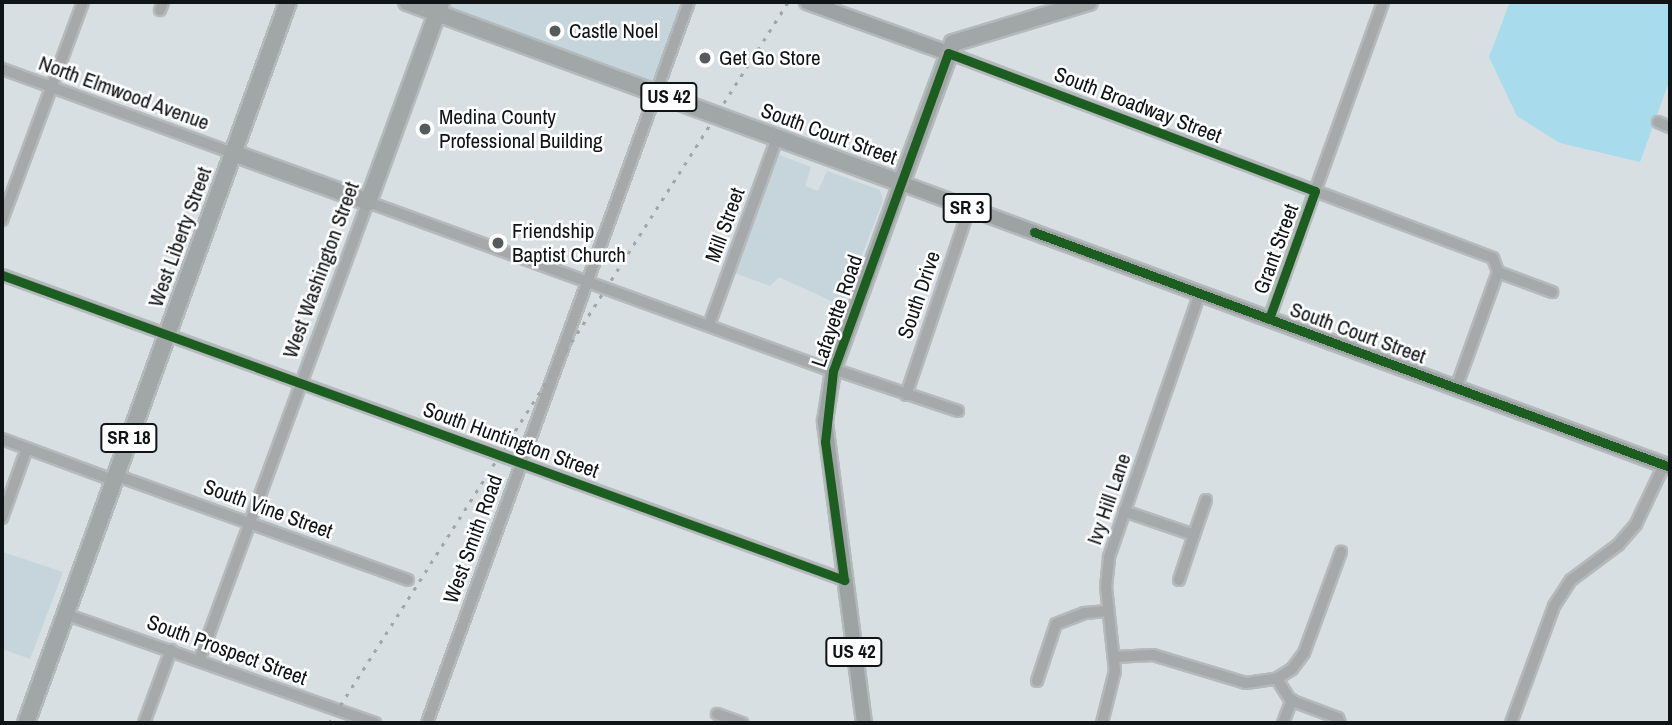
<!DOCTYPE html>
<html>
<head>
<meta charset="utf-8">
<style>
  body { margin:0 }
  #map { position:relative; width:1672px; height:725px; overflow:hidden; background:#d7dfe2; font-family:"Archivo Narrow",sans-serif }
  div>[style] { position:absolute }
  .built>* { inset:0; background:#c5d5db }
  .green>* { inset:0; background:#a8dbec }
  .roads { filter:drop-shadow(2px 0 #b4babc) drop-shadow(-2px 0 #b4babc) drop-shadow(0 2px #b4babc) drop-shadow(0 -2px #b4babc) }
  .minor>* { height:10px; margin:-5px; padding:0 5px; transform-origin:5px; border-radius:5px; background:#a6a9a9 }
  .major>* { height:14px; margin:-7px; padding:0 7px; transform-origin:7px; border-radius:7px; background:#9da2a3 }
  .highway>* { height:16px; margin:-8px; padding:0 8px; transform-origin:8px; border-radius:8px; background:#a1a6a7 }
  .rail>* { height:2.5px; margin-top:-1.25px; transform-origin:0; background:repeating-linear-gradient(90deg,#a1a6a7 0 3.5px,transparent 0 10.5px) }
  .cycleway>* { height:9px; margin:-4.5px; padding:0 4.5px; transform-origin:4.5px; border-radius:4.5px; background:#1b5e20 }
  .dots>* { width:19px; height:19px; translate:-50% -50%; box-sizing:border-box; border:4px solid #fff; border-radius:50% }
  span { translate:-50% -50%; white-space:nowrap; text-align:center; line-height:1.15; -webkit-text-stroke:5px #fff; paint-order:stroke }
  .shield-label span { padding:2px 5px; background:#fff; border:2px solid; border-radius:5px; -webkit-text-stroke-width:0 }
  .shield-label { font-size:19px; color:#0f1416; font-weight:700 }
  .poi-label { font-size:21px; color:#0f1416 }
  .left { translate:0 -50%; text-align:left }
  .street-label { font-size:21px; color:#0f1416 }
  .frame { position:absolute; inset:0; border:4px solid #0f1416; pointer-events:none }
</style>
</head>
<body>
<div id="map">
  <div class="built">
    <div style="clip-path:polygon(441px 2px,689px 2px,656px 92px,437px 13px)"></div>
    <div style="clip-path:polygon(777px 154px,811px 167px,805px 186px,818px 191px,827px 171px,880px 190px,883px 201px,842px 306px,779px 277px,770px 286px,734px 273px)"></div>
    <div style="clip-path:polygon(3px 552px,63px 572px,30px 659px,2px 649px)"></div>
  </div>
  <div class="green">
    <div style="clip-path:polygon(1510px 2px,1670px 2px,1670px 79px,1640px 162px,1560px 143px,1517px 116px,1489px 57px)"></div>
  </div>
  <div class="roads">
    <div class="minor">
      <div style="left:160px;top:10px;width:9px;rotate:-69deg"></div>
      <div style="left:948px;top:53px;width:582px;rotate:20.61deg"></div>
      <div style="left:1493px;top:258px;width:15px;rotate:70deg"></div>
      <div style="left:1498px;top:272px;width:123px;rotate:109.9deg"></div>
      <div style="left:2px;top:69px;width:246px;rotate:20deg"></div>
      <div style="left:1658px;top:122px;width:13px;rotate:23deg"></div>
      <div style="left:2px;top:220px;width:233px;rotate:-69.6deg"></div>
      <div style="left:1498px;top:272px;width:58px;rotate:20.3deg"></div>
      <div style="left:2px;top:275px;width:896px;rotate:19.91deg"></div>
      <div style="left:1269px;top:319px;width:337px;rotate:-70.2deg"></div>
      <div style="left:709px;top:325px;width:199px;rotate:-70deg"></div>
      <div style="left:833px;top:369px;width:132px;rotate:18.6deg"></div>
      <div style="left:906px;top:395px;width:196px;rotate:-71.3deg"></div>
      <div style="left:2px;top:439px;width:118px;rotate:20.3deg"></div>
      <div style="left:115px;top:475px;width:311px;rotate:19.7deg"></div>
      <div style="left:1124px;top:511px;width:74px;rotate:18.9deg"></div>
      <div style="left:1194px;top:535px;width:37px;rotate:-71deg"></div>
      <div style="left:2px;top:518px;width:74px;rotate:-70.3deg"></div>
      <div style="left:1179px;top:580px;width:47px;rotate:-71.6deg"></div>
      <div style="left:65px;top:614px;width:329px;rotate:19.4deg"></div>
      <div style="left:1114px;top:657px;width:39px;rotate:-3deg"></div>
      <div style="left:1153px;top:655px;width:97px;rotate:16.8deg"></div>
      <div style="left:1246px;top:683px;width:30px;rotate:-8deg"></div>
      <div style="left:1276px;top:679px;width:19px;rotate:-32deg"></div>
      <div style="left:1292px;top:669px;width:20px;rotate:-53deg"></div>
      <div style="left:1304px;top:653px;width:108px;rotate:-69.9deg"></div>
      <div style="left:199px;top:661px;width:489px;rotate:-69.8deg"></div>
      <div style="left:368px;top:202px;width:495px;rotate:20deg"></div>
      <div style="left:1277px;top:679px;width:25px;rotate:58deg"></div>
      <div style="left:1290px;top:700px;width:51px;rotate:20.6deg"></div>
      <div style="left:1338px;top:718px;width:5px;rotate:68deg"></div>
      <div style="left:1037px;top:681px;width:60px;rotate:-71.6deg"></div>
      <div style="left:1056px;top:624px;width:30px;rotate:-21deg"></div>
      <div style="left:1084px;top:613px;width:24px;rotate:-5deg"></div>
      <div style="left:717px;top:714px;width:27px;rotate:20deg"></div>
      <div style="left:144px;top:723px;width:78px;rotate:-69.7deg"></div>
      <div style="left:427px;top:723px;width:767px;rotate:-70.03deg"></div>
      <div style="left:1102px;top:723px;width:54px;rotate:-76deg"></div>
      <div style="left:1115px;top:671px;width:84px;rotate:-96.1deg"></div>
      <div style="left:1106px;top:587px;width:30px;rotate:-84deg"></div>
      <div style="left:1109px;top:557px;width:279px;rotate:-71deg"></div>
      <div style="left:1283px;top:723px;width:25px;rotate:-69deg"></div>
      <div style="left:1511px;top:723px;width:125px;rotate:-69.8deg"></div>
      <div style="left:1554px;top:606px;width:31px;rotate:-57deg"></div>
      <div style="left:1571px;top:580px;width:59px;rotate:-36.7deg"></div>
      <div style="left:1618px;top:545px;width:28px;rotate:-49deg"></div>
      <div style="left:1636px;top:524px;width:65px;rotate:-64.6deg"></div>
    </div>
    <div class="major">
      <div style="left:807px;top:2px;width:150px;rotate:19.9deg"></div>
      <div style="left:864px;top:723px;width:305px;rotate:-97.4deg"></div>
      <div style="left:825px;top:421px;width:51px;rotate:-80.9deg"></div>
      <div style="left:833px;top:371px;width:200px;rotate:-70.1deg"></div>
      <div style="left:901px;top:183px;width:820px;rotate:20.27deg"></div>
    </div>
    <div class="highway">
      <div style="left:407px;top:2px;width:526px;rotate:20.12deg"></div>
      <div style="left:901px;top:183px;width:149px;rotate:-69.6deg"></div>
      <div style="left:953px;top:43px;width:142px;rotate:-16.8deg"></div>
      <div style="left:233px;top:153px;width:144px;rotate:19.9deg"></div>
      <div style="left:368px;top:202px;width:213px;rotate:-69.9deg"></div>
      <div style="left:26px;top:723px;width:767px;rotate:-70.03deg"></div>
    </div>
  </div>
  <div class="rail">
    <div style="left:329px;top:723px;width:855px;rotate:-57.52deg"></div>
  </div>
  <div class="cycleway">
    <div style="left:1034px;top:232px;width:678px;rotate:20.28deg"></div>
    <div style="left:2px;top:275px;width:896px;rotate:19.91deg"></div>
    <div style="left:844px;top:580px;width:139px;rotate:-97.8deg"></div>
    <div style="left:825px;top:442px;width:71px;rotate:-83.6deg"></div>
    <div style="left:833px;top:371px;width:338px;rotate:-70.1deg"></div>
    <div style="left:948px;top:53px;width:392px;rotate:20.6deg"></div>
    <div style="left:1315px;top:191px;width:136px;rotate:109.8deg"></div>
  </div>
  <div class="dots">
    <div style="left:555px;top:31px;background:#555b5d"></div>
    <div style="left:705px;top:58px;background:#555b5d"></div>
    <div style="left:425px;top:129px;background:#555b5d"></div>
    <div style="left:498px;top:243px;background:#555b5d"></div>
  </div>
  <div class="shield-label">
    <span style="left:669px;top:97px">US 42</span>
    <span style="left:967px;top:208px">SR 3</span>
    <span style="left:129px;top:438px">SR 18</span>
    <span style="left:854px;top:652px">US 42</span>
  </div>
  <div class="poi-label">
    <span class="left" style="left:569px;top:31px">Castle Noel</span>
    <span class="left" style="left:719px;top:58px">Get Go Store</span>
    <span class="left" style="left:439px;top:129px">Medina County<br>Professional Building</span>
    <span class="left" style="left:512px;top:243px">Friendship<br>Baptist Church</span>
  </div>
  <div class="street-label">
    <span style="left:124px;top:93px;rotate:20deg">North Elmwood Avenue</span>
    <span style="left:1138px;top:105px;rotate:21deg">South Broadway Street</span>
    <span style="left:829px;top:134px;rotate:20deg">South Court Street</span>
    <span style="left:725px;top:225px;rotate:-70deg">Mill Street</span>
    <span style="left:180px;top:237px;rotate:-70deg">West Liberty Street</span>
    <span style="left:1276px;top:249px;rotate:-70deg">Grant Street</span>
    <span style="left:321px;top:270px;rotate:-70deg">West Washington Street</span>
    <span style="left:919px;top:295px;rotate:-71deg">South Drive</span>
    <span style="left:837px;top:311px;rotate:-71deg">Lafayette Road</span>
    <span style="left:1358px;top:333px;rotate:20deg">South Court Street</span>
    <span style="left:511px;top:440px;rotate:20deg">South Huntington Street</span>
    <span style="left:1109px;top:499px;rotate:-71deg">Ivy Hill Lane</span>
    <span style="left:268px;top:509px;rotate:20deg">South Vine Street</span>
    <span style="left:473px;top:539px;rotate:-70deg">West Smith Road</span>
    <span style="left:227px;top:650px;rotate:20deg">South Prospect Street</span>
  </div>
  <div class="frame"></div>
</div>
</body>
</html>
